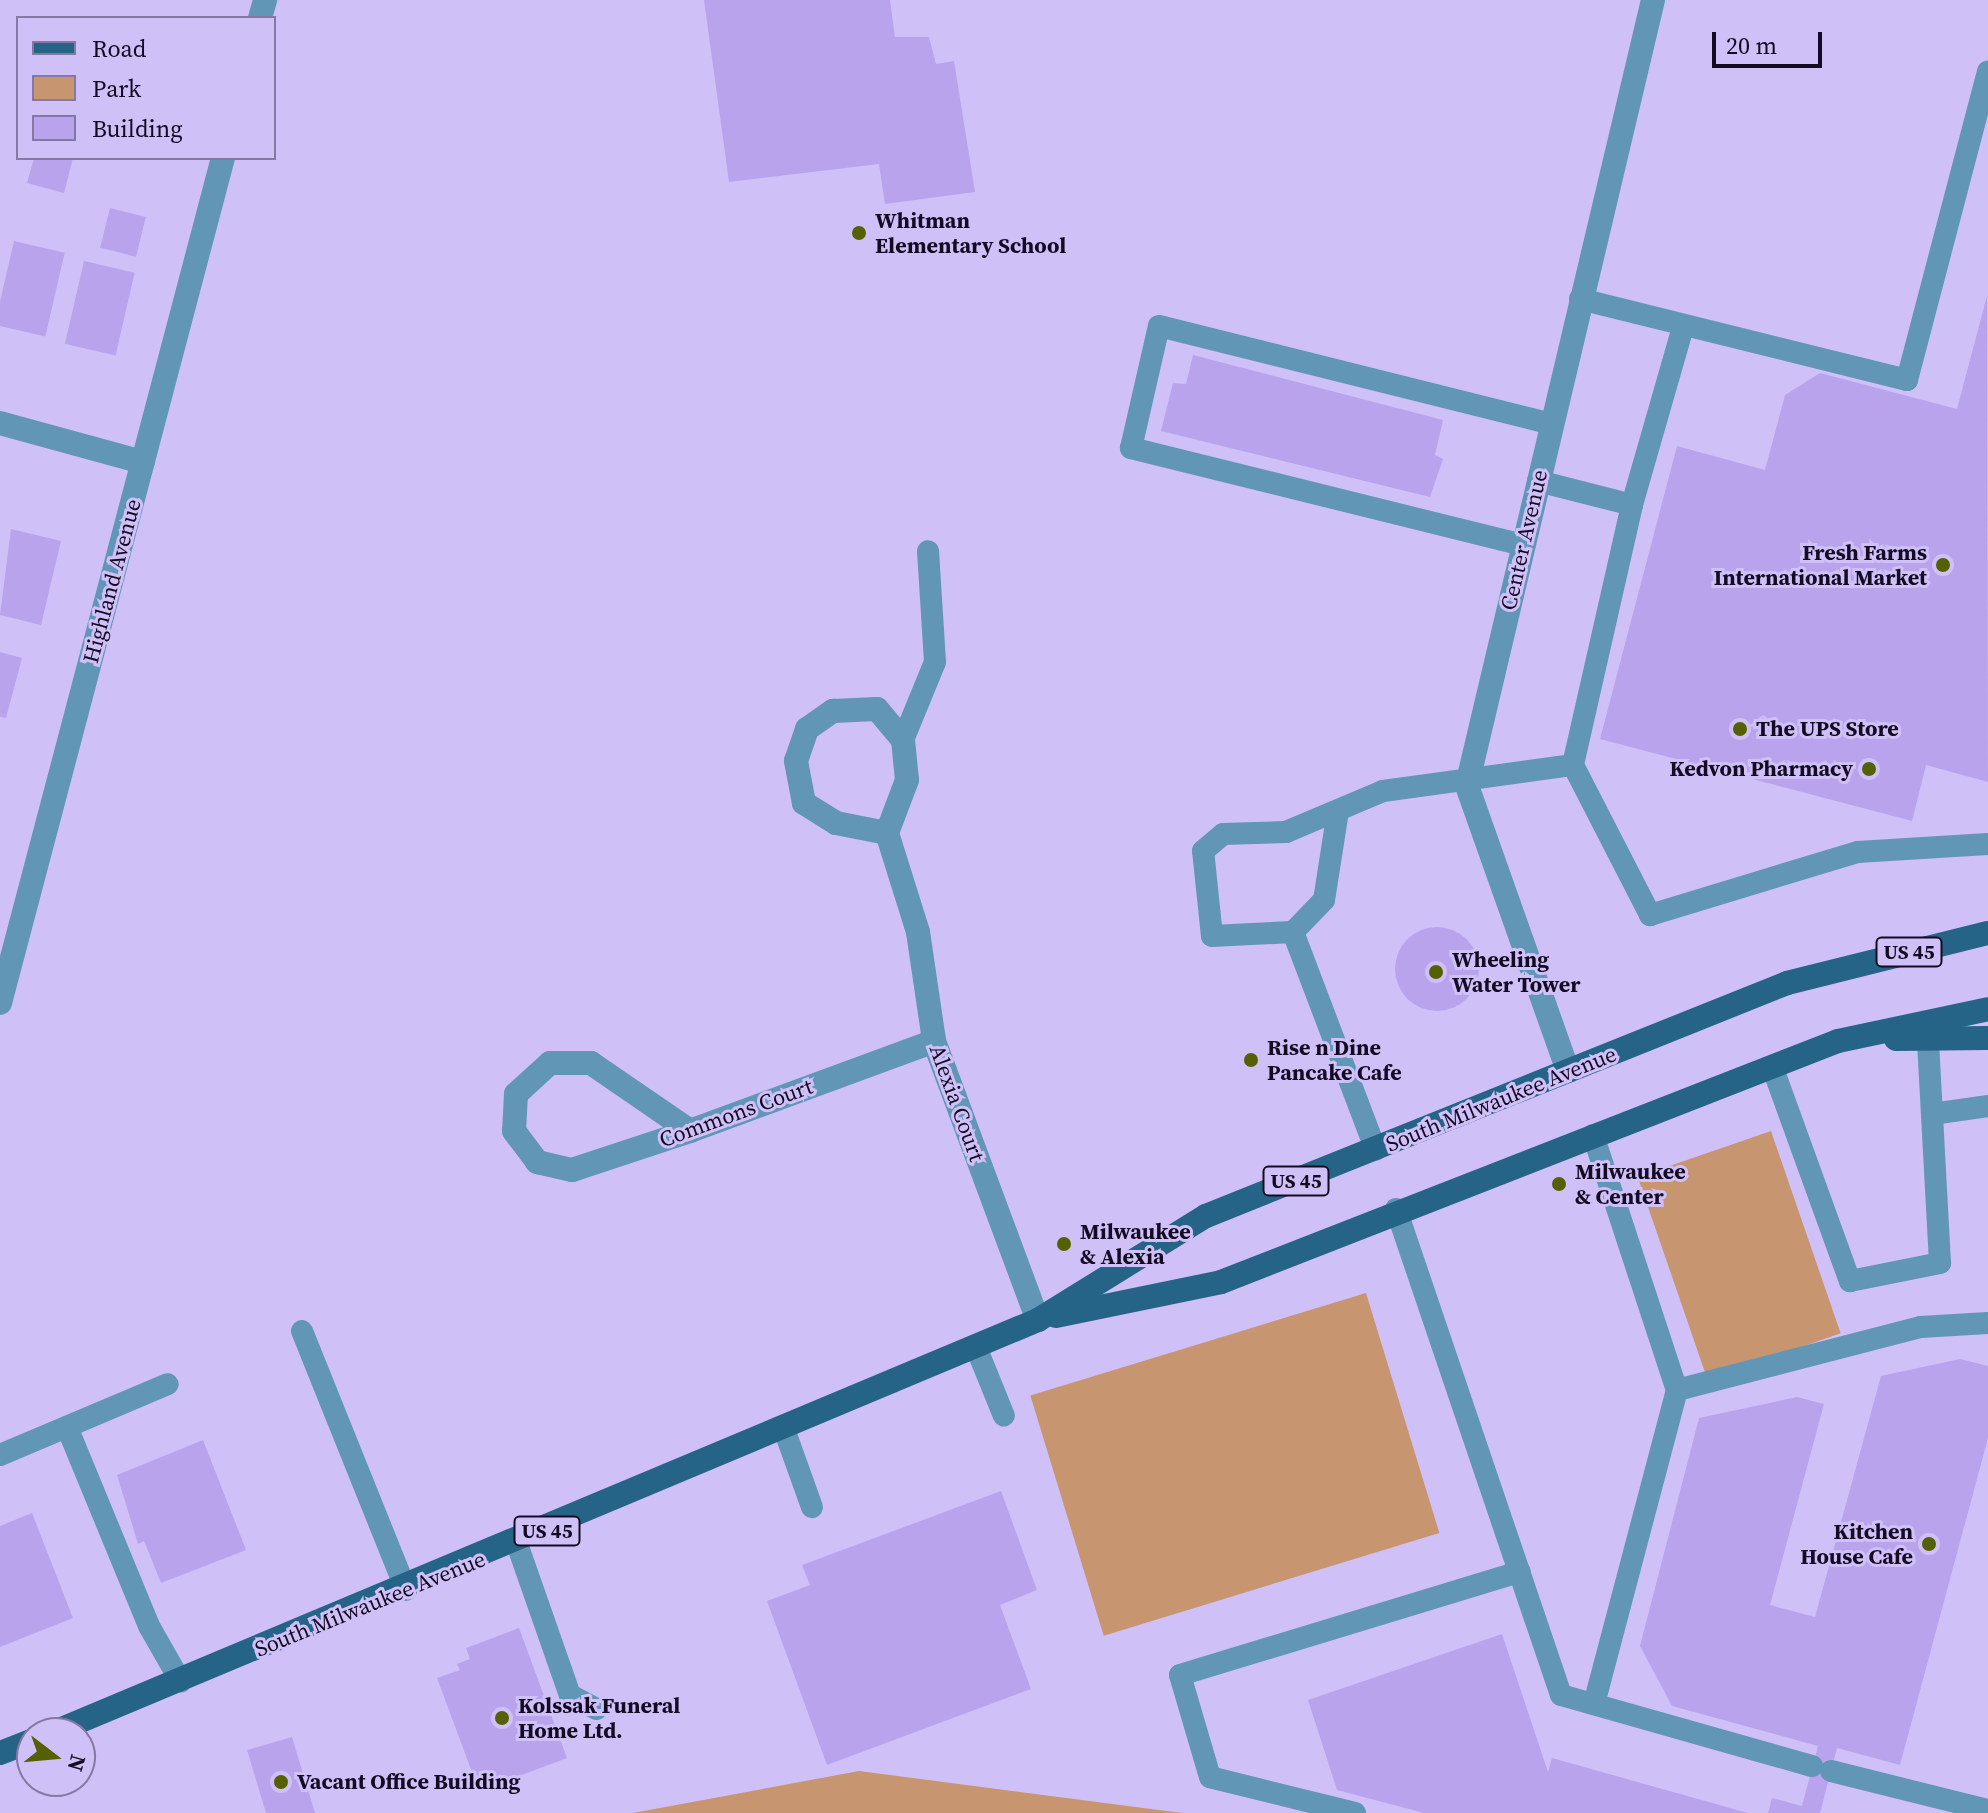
<!DOCTYPE html>
<html>
<head>
<meta charset="utf-8">
<style>
  body { margin:0 }
  #map { position:relative; width:1988px; height:1813px; overflow:hidden; background:#d0c0f8; font-family:"Source Serif 4",serif }
  div>[style] { position:absolute }
  .green>* { inset:0; background:#c7956f; transform-origin:0 0 }
  .building>* { inset:0; background:#b9a3ed; transform-origin:0 0 }
  .round { border-radius:50% }
  .service>* { height:22px; margin:-11px; padding:0 11px; transform-origin:11px; border-radius:11px; background:#6196b7 }
  .minor>* { height:24px; margin:-12px; padding:0 12px; transform-origin:12px; border-radius:12px; background:#6196b7 }
  .primary>* { height:24px; margin:-12px; padding:0 12px; transform-origin:12px; border-radius:12px; background:#266487 }
  .dots>* { width:22px; height:22px; translate:-50% -50%; box-sizing:border-box; border:4px solid #d0c0f8; border-radius:50% }
  span { translate:-50% -50%; white-space:nowrap; text-align:center; line-height:1.15; -webkit-text-stroke:6px #d0c0f8; paint-order:stroke }
  .shield-label span { padding:2px 6px; background:#d0c0f8; border:2px solid; border-radius:6px; -webkit-text-stroke-width:0 }
  .shield-label { font-size:20px; color:#140b23; font-weight:700 }
  .poi-label { font-size:22px; color:#140b23; font-weight:700 }
  .left { translate:0 -50%; text-align:left }
  .right { translate:-100% -50%; text-align:right }
  .street-label { font-size:22px; color:#140b23 }
  .legend { position:absolute; left:16px; top:16px; width:260px; height:144px; box-sizing:border-box; background:#d0c0f8; border:2px solid #8578a3; margin:0; padding:10px 14px; list-style:none; font-size:24px; color:#140b23 }
  .legend li { display:flex; align-items:center; gap:16px; height:40px }
  .legend b { width:40px; border:2px solid #8578a3 }
  .north { position:absolute; left:16px; top:1717px; width:80px; height:80px; box-sizing:border-box; background:#d0c0f8; border:2px solid #8578a3; border-radius:50%; rotate:106deg; font-size:22px; font-weight:700; line-height:32px; text-align:center; color:#140b23 }
  .north::after { content:''; display:block; margin:auto; width:28px; height:36px; background:#556000; clip-path:polygon(50% 0,100% 100%,50% 72%,0 100%) }
  .scale { position:absolute; left:1712px; top:32px; width:110px; height:36px; box-sizing:border-box; border:4px solid #140b23; border-top:0; padding-left:10px; font-size:24px; line-height:28px; white-space:nowrap; color:#140b23; -webkit-text-stroke:6px #d0c0f8; paint-order:stroke }
</style>
</head>
<body>
<div id="map">
  <div class="green">
    <div style="left:1771px;top:1131px;width:214px;height:141px;rotate:71deg"></div>
    <div style="left:1366px;top:1293px;width:251px;height:351px;rotate:73deg"></div>
    <div style="clip-path:polygon(859px 1771px,1182px 1813px,633px 1813px)"></div>
  </div>
  <div class="building">
    <div style="clip-path:polygon(704px 0,890px 0,895px 37px,929px 37px,936px 64px,954px 61px,975px 192px,885px 204px,879px 164px,729px 182px)"></div>
    <div style="clip-path:polygon(34px 158px,73px 158px,64px 193px,27px 183px)"></div>
    <div style="left:110px;top:208px;width:37px;height:41px;rotate:14deg"></div>
    <div style="left:14px;top:241px;width:52px;height:86px;rotate:13deg"></div>
    <div style="left:84px;top:261px;width:52px;height:85px;rotate:13deg"></div>
    <div style="clip-path:polygon(1987px 296px,1988px 782px,1926px 765px,1912px 821px,1600px 739px,1677px 446px,1765px 470px,1785px 395px,1820px 373px,1957px 409px)"></div>
    <div style="clip-path:polygon(1193px 355px,1443px 420px,1435px 455px,1443px 459px,1430px 497px,1161px 431px,1173px 383px,1186px 384px)"></div>
    <div style="clip-path:polygon(11px 529px,61px 541px,41px 625px,0 615px)"></div>
    <div style="clip-path:polygon(0 652px,22px 658px,6px 718px,0 717px)"></div>
    <div class="round" style="left:1395px;top:927px;width:84px;height:84px"></div>
    <div style="clip-path:polygon(1960px 1359px,1988px 1366px,1988px 1438px,1900px 1765px,1837px 1748px,1820px 1813px,1768px 1813px,1772px 1798px,1802px 1806px,1818px 1746px,1672px 1706px,1640px 1646px,1699px 1418px,1797px 1397px,1824px 1404px,1770px 1605px,1815px 1617px,1881px 1376px)"></div>
    <div style="clip-path:polygon(203px 1440px,246px 1550px,161px 1583px,144px 1541px,138px 1544px,117px 1475px)"></div>
    <div style="clip-path:polygon(1001px 1491px,1037px 1590px,1000px 1605px,1031px 1689px,827px 1765px,767px 1601px,810px 1585px,802px 1565px)"></div>
    <div style="clip-path:polygon(32px 1513px,73px 1618px,0 1647px,0 1526px)"></div>
    <div style="clip-path:polygon(519px 1628px,567px 1758px,479px 1791px,437px 1678px,460px 1670px,457px 1664px,470px 1659px,466px 1648px)"></div>
    <div style="clip-path:polygon(1502px 1634px,1548px 1772px,1552px 1758px,1748px 1813px,1424px 1813px,1337px 1790px,1308px 1700px)"></div>
    <div style="clip-path:polygon(292px 1737px,315px 1813px,266px 1813px,247px 1750px)"></div>
  </div>
  <div class="service">
    <div style="left:1580px;top:299px;width:337px;rotate:13.9deg"></div>
    <div style="left:1907px;top:380px;width:319px;rotate:-75.3deg"></div>
    <div style="left:1683px;top:327px;width:185px;rotate:106deg"></div>
    <div style="left:1632px;top:505px;width:267px;rotate:102.8deg"></div>
    <div style="left:1573px;top:765px;width:169px;rotate:62.8deg"></div>
    <div style="left:1650px;top:915px;width:217px;rotate:-16.9deg"></div>
    <div style="left:1858px;top:852px;width:130px;rotate:-3.5deg"></div>
    <div style="left:1538px;top:481px;width:97px;rotate:14.3deg"></div>
    <div style="left:1523px;top:545px;width:404px;rotate:-166.1deg"></div>
    <div style="left:1131px;top:448px;width:125px;rotate:-77.1deg"></div>
    <div style="left:1159px;top:326px;width:404px;rotate:14deg"></div>
    <div style="left:903px;top:740px;width:84px;rotate:-67.7deg"></div>
    <div style="left:935px;top:662px;width:111px;rotate:-93.6deg"></div>
    <div style="left:1338px;top:811px;width:90px;rotate:98.9deg"></div>
    <div style="left:1324px;top:900px;width:45px;rotate:134.1deg"></div>
    <div style="left:1293px;top:932px;width:81px;rotate:177.2deg"></div>
    <div style="left:1212px;top:936px;width:85px;rotate:-96deg"></div>
    <div style="left:1203px;top:851px;width:26px;rotate:-40deg"></div>
    <div style="left:1223px;top:834px;width:63px;rotate:-1.8deg"></div>
    <div style="left:1286px;top:832px;width:105px;rotate:-22.9deg"></div>
    <div style="left:1383px;top:791px;width:192px;rotate:-7.8deg"></div>
    <div style="left:1293px;top:932px;width:233px;rotate:69.2deg"></div>
    <div style="left:1772px;top:1066px;width:229px;rotate:70.1deg"></div>
    <div style="left:1850px;top:1281px;width:92px;rotate:-11.3deg"></div>
    <div style="left:1940px;top:1263px;width:224px;rotate:-93.1deg"></div>
    <div style="left:1932px;top:1114px;width:57px;rotate:-8.1deg"></div>
    <div style="left:1593px;top:1135px;width:268px;rotate:71.8deg"></div>
    <div style="left:1677px;top:1390px;width:252px;rotate:-14.5deg"></div>
    <div style="left:1921px;top:1327px;width:67px;rotate:-3.4deg"></div>
    <div style="left:1396px;top:1209px;width:513px;rotate:71.25deg"></div>
    <div style="left:1561px;top:1695px;width:261px;rotate:15.8deg"></div>
    <div style="left:302px;top:1331px;width:279px;rotate:68.1deg"></div>
    <div style="left:976px;top:1347px;width:74px;rotate:67.9deg"></div>
    <div style="left:67px;top:1427px;width:215px;rotate:67.6deg"></div>
    <div style="left:149px;top:1626px;width:64px;rotate:60.3deg"></div>
    <div style="left:784px;top:1429px;width:83px;rotate:70.3deg"></div>
    <div style="left:0;top:1455px;width:182px;rotate:-22.9deg"></div>
    <div style="left:517px;top:1544px;width:160px;rotate:70.7deg"></div>
    <div style="left:570px;top:1695px;width:30px;rotate:28deg"></div>
    <div style="left:1594px;top:1704px;width:325px;rotate:-75.2deg"></div>
    <div style="left:1831px;top:1771px;width:162px;rotate:14deg"></div>
    <div style="left:1355px;top:1813px;width:149px;rotate:-166.1deg"></div>
    <div style="left:1210px;top:1777px;width:106px;rotate:-106.4deg"></div>
    <div style="left:1180px;top:1675px;width:355px;rotate:-16.9deg"></div>
  </div>
  <div class="minor">
    <div style="left:260px;top:18px;width:19px;rotate:-74deg"></div>
    <div style="left:0;top:423px;width:148px;rotate:15.3deg"></div>
    <div style="left:877px;top:709px;width:40px;rotate:50deg"></div>
    <div style="left:903px;top:740px;width:40px;rotate:84.3deg"></div>
    <div style="left:907px;top:780px;width:57px;rotate:110.7deg"></div>
    <div style="left:887px;top:833px;width:52px;rotate:-168.9deg"></div>
    <div style="left:836px;top:823px;width:38px;rotate:-148deg"></div>
    <div style="left:804px;top:803px;width:43px;rotate:-100.8deg"></div>
    <div style="left:796px;top:761px;width:34px;rotate:-71deg"></div>
    <div style="left:807px;top:729px;width:32px;rotate:-35deg"></div>
    <div style="left:833px;top:711px;width:44px;rotate:-2.6deg"></div>
    <div style="left:887px;top:833px;width:104px;rotate:72.6deg"></div>
    <div style="left:918px;top:932px;width:110px;rotate:81.6deg"></div>
    <div style="left:934px;top:1041px;width:298px;rotate:69.6deg"></div>
    <div style="left:0;top:1003px;width:874px;rotate:-75.22deg"></div>
    <div style="left:1568px;top:1071px;width:303px;rotate:-109.5deg"></div>
    <div style="left:1467px;top:785px;width:807px;rotate:-76.67deg"></div>
    <div style="left:690px;top:1131px;width:120px;rotate:-145.5deg"></div>
    <div style="left:591px;top:1063px;width:41px;rotate:180deg"></div>
    <div style="left:550px;top:1063px;width:46px;rotate:137.6deg"></div>
    <div style="left:516px;top:1094px;width:37px;rotate:93deg"></div>
    <div style="left:514px;top:1131px;width:39px;rotate:53deg"></div>
    <div style="left:537px;top:1162px;width:36px;rotate:13deg"></div>
    <div style="left:572px;top:1170px;width:124px;rotate:-18.3deg"></div>
    <div style="left:690px;top:1131px;width:260px;rotate:-20.2deg"></div>
  </div>
  <div class="primary">
    <div style="left:1896px;top:1039px;width:92px;rotate:-0.6deg"></div>
    <div style="left:1056px;top:1316px;width:168px;rotate:-11.6deg"></div>
    <div style="left:1221px;top:1282px;width:662px;rotate:-21.34deg"></div>
    <div style="left:1838px;top:1041px;width:153px;rotate:-12deg"></div>
    <div style="left:52px;top:1733px;width:1069px;rotate:-22.73deg"></div>
    <div style="left:1038px;top:1320px;width:198px;rotate:-31.8deg"></div>
    <div style="left:1206px;top:1216px;width:626px;rotate:-21.85deg"></div>
    <div style="left:1787px;top:983px;width:207px;rotate:-14deg"></div>
    <div style="left:0;top:1753px;width:34px;rotate:-21deg"></div>
  </div>
  <div class="dots">
    <div style="left:859px;top:233px;background:#556000"></div>
    <div style="left:1943px;top:565px;background:#556000"></div>
    <div style="left:1740px;top:729px;background:#556000"></div>
    <div style="left:1869px;top:769px;background:#556000"></div>
    <div style="left:1436px;top:972px;background:#556000"></div>
    <div style="left:1251px;top:1060px;background:#556000"></div>
    <div style="left:1559px;top:1184px;background:#556000"></div>
    <div style="left:1064px;top:1244px;background:#556000"></div>
    <div style="left:1929px;top:1544px;background:#556000"></div>
    <div style="left:502px;top:1718px;background:#556000"></div>
    <div style="left:281px;top:1782px;background:#556000"></div>
  </div>
  <div class="shield-label">
    <span style="left:1909px;top:952px">US 45</span>
    <span style="left:1296px;top:1181px">US 45</span>
    <span style="left:547px;top:1531px">US 45</span>
  </div>
  <div class="poi-label">
    <span class="left" style="left:875px;top:233px">Whitman<br>Elementary School</span>
    <span class="right" style="left:1927px;top:565px">Fresh Farms<br>International Market</span>
    <span class="left" style="left:1756px;top:729px">The UPS Store</span>
    <span class="right" style="left:1853px;top:769px">Kedvon Pharmacy</span>
    <span class="left" style="left:1452px;top:972px">Wheeling<br>Water Tower</span>
    <span class="left" style="left:1267px;top:1060px">Rise n Dine<br>Pancake Cafe</span>
    <span class="left" style="left:1575px;top:1184px">Milwaukee<br>&amp; Center</span>
    <span class="left" style="left:1080px;top:1244px">Milwaukee<br>&amp; Alexia</span>
    <span class="right" style="left:1913px;top:1544px">Kitchen<br>House Cafe</span>
    <span class="left" style="left:518px;top:1718px">Kolssak Funeral<br>Home Ltd.</span>
    <span class="left" style="left:297px;top:1782px">Vacant Office Building</span>
  </div>
  <div class="street-label">
    <span style="left:1524px;top:540px;rotate:-77deg">Center Avenue</span>
    <span style="left:112px;top:581px;rotate:-75deg">Highland Avenue</span>
    <span style="left:1501px;top:1099px;rotate:-22deg">South Milwaukee Avenue</span>
    <span style="left:957px;top:1103px;rotate:70deg">Alexia Court</span>
    <span style="left:736px;top:1113px;rotate:-20deg">Commons Court</span>
    <span style="left:370px;top:1604px;rotate:-22deg">South Milwaukee Avenue</span>
  </div>
  <ul class="legend">
  <li><b style="height:10px;background:#266487"></b>Road</li>
  <li><b style="height:22px;background:#c7956f"></b>Park</li>
  <li><b style="height:22px;background:#b9a3ed"></b>Building</li>
  </ul>
  <div class="north">N</div>
  <div class="scale">20 m</div>
</div>
</body>
</html>
